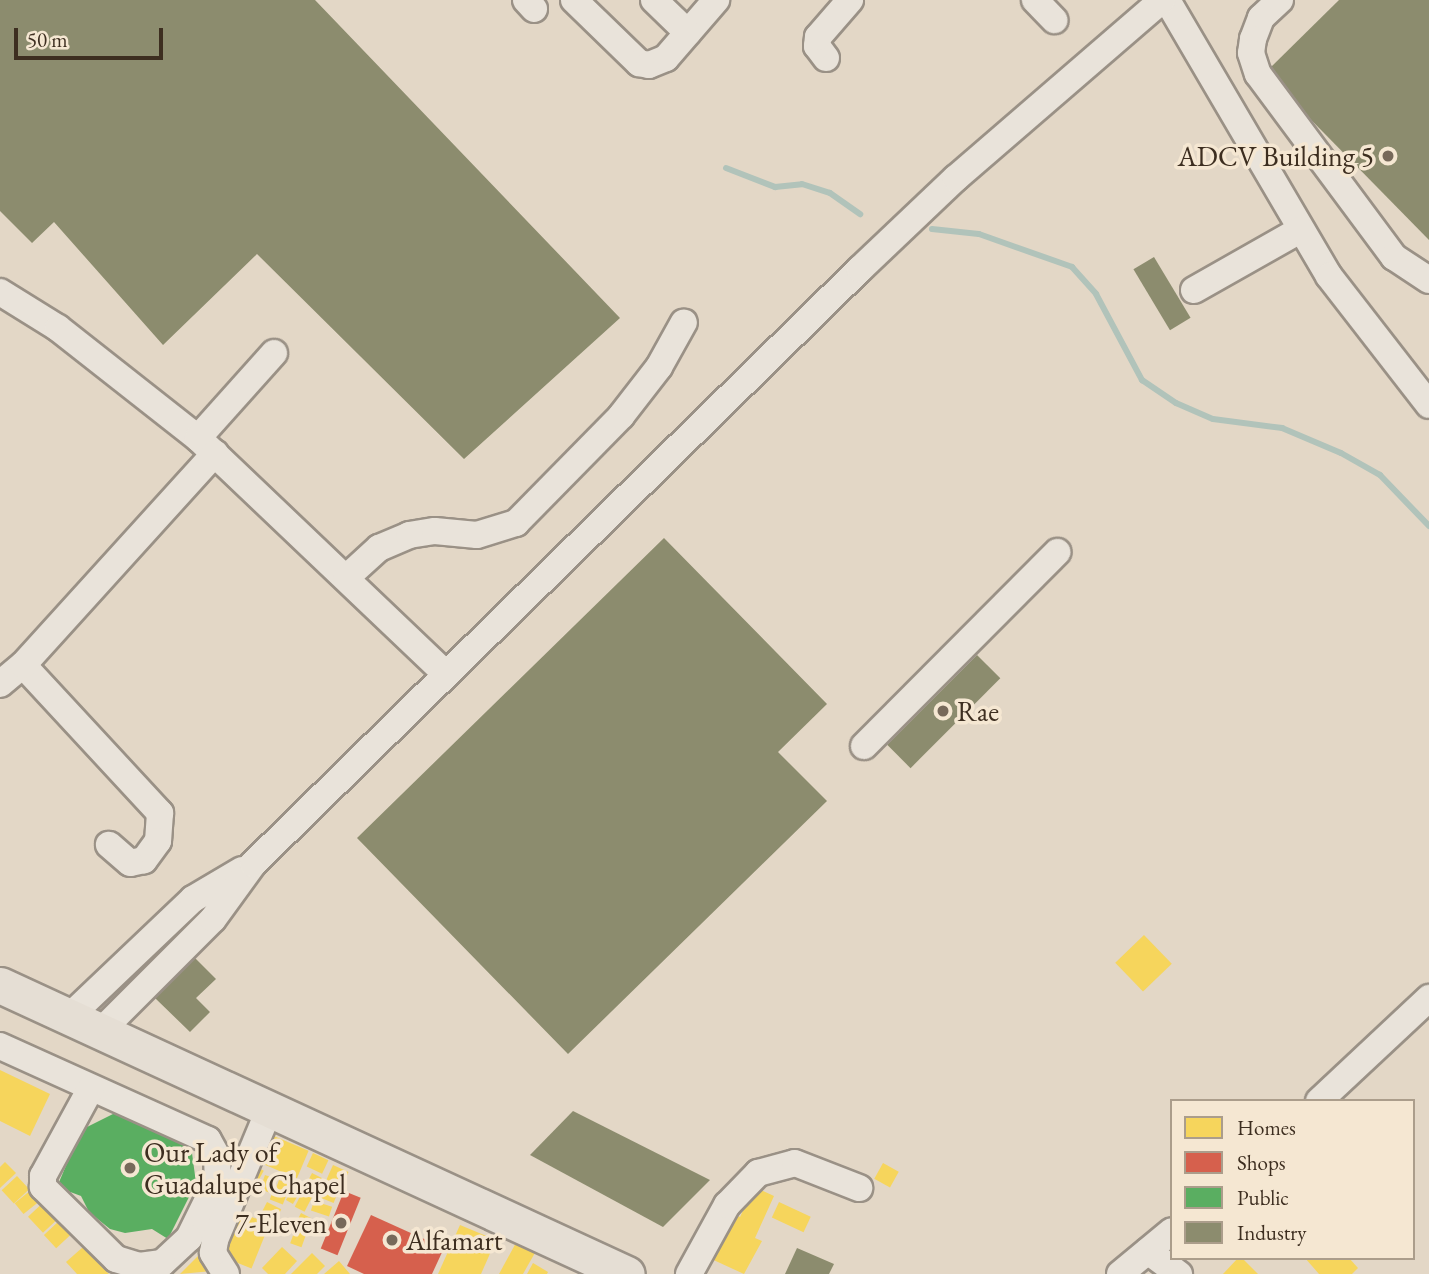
<!DOCTYPE html>
<html>
<head>
<meta charset="utf-8">
<style>
  body { margin:0 }
  #map { position:relative; width:1429px; height:1274px; overflow:hidden; background:#e3d7c6; font-family:"EB Garamond",serif }
  div>[style] { position:absolute }
  .homes>* { inset:0; background:#f6d55c; transform-origin:0 0 }
  .shops>* { inset:0; background:#d6604d; transform-origin:0 0 }
  .public>* { inset:0; background:#5aae61 }
  .industry>* { inset:0; background:#8c8c6e; transform-origin:0 0 }
  .stream>* { height:6px; margin:-3px; padding:0 3px; transform-origin:3px; border-radius:3px; background:#b1c3ba }
  .roads { filter:drop-shadow(2px 0 #9a9186) drop-shadow(-2px 0 #9a9186) drop-shadow(0 2px #9a9186) drop-shadow(0 -2px #9a9186) }
  .minor>* { height:26px; margin:-13px; padding:0 13px; transform-origin:13px; border-radius:13px; background:#e9e3da }
  .major>* { height:35px; margin:-17.5px; padding:0 17.5px; transform-origin:17.5px; border-radius:17.5px; background:#e5ded4 }
  .dots>* { width:19px; height:19px; translate:-50% -50%; box-sizing:border-box; border:4px solid #f5e7d2; border-radius:50% }
  span { translate:-50% -50%; white-space:nowrap; text-align:center; line-height:1.15; -webkit-text-stroke:7px #f5e7d2; paint-order:stroke }
  .poi-label { font-size:28px; color:#3d2e20 }
  .right { translate:-100% -50%; text-align:right }
  .left { translate:0 -50%; text-align:left }
  .legend { position:absolute; left:1170px; top:1099px; width:245px; height:161px; box-sizing:border-box; background:#f5e7d2; border:2px solid #ab9d8b; margin:0; padding:9px 12px; list-style:none; font-size:21px; color:#3d2e20 }
  .legend li { display:flex; align-items:center; gap:14px; height:35px }
  .legend b { width:35px; border:2px solid #ab9d8b }
  .scale { position:absolute; left:14px; top:28px; width:149px; height:32px; box-sizing:border-box; border:4px solid #3d2e20; border-top:0; padding-left:9px; font-size:21px; line-height:24px; white-space:nowrap; color:#3d2e20; -webkit-text-stroke:5px #f5e7d2; paint-order:stroke }
</style>
</head>
<body>
<div id="map">
  <div class="homes">
    <div style="left:1144px;top:935px;width:40px;height:40px;rotate:46deg"></div>
    <div style="clip-path:polygon(0 1070px,50px 1094px,30px 1136px,0 1121px)"></div>
    <div style="left:269px;top:1134px;width:43px;height:30px;rotate:23deg"></div>
    <div style="left:313px;top:1153px;width:17px;height:15px;rotate:25deg"></div>
    <div style="clip-path:polygon(5px 1162px,16px 1173px,0 1188px,0 1167px)"></div>
    <div style="left:883px;top:1163px;width:18px;height:18px;rotate:29deg"></div>
    <div style="left:333px;top:1165px;width:17px;height:16px;rotate:24deg"></div>
    <div style="left:255px;top:1166px;width:10px;height:21px;rotate:29deg"></div>
    <div style="left:312px;top:1173px;width:11px;height:38px;rotate:27deg"></div>
    <div style="left:265px;top:1175px;width:12px;height:15px;rotate:20deg"></div>
    <div style="left:17px;top:1176px;width:18px;height:21px;rotate:47deg"></div>
    <div style="left:279px;top:1180px;width:12px;height:10px;rotate:20deg"></div>
    <div style="left:297px;top:1181px;width:8px;height:22px;rotate:30deg"></div>
    <div style="left:324px;top:1184px;width:16px;height:14px;rotate:22deg"></div>
    <div style="clip-path:polygon(754px 1187px,774px 1196px,755px 1238px,762px 1241px,744px 1274px,707px 1257px,729px 1211px,740px 1217px)"></div>
    <div style="left:31px;top:1190px;width:14px;height:21px;rotate:51deg"></div>
    <div style="left:273px;top:1191px;width:14px;height:9px;rotate:21deg"></div>
    <div style="left:47px;top:1199px;width:22px;height:26px;rotate:47deg"></div>
    <div style="left:314px;top:1201px;width:19px;height:10px;rotate:18deg"></div>
    <div style="left:267px;top:1202px;width:16px;height:15px;rotate:27deg"></div>
    <div style="left:779px;top:1202px;width:35px;height:17px;rotate:25deg"></div>
    <div style="left:237px;top:1211px;width:35px;height:48px;rotate:22deg"></div>
    <div style="left:301px;top:1213px;width:11px;height:14px;rotate:27deg"></div>
    <div style="left:312px;top:1219px;width:12px;height:13px;rotate:20deg"></div>
    <div style="left:60px;top:1220px;width:18px;height:22px;rotate:47deg"></div>
    <div style="clip-path:polygon(460px 1225px,496px 1240px,481px 1274px,438px 1274px)"></div>
    <div style="left:295px;top:1230px;width:12px;height:14px;rotate:20deg"></div>
    <div style="clip-path:polygon(517px 1241px,536px 1251px,523px 1274px,499px 1274px)"></div>
    <div style="clip-path:polygon(83px 1247px,109px 1274px,77px 1274px,66px 1262px)"></div>
    <div style="clip-path:polygon(282px 1247px,297px 1261px,285px 1274px,268px 1274px,262px 1268px)"></div>
    <div style="clip-path:polygon(312px 1253px,325px 1266px,317px 1274px,291px 1274px)"></div>
    <div style="clip-path:polygon(198px 1256px,212px 1271px,180px 1274px)"></div>
    <div style="clip-path:polygon(1238px 1258px,1242px 1258px,1258px 1274px,1223px 1274px)"></div>
    <div style="clip-path:polygon(1305px 1258px,1349px 1258px,1358px 1268px,1352px 1274px,1319px 1274px)"></div>
    <div style="clip-path:polygon(339px 1261px,350px 1274px,324px 1274px)"></div>
    <div style="clip-path:polygon(533px 1263px,548px 1272px,547px 1274px,527px 1274px)"></div>
  </div>
  <div class="shops">
    <div style="left:344px;top:1191px;width:18px;height:62px;rotate:22deg"></div>
    <div style="clip-path:polygon(371px 1215px,444px 1248px,432px 1274px,364px 1274px,347px 1266px)"></div>
  </div>
  <div class="public">
    <div style="clip-path:polygon(115px 1113px,146px 1116px,170px 1129px,192px 1153px,196px 1183px,168px 1239px,152px 1229px,125px 1233px,110px 1229px,89px 1212px,81px 1196px,57px 1187px,81px 1130px)"></div>
  </div>
  <div class="industry">
    <div style="clip-path:polygon(0 0,315px 0,620px 318px,464px 459px,257px 254px,163px 345px,54px 222px,32px 243px,0 211px)"></div>
    <div style="clip-path:polygon(1339px 0,1429px 0,1429px 240px,1265px 73px)"></div>
    <div style="left:1154px;top:257px;width:71px;height:24px;rotate:59deg"></div>
    <div style="clip-path:polygon(664px 538px,827px 704px,778px 752px,827px 801px,568px 1054px,357px 838px)"></div>
    <div style="left:977px;top:655px;width:33px;height:127px;rotate:45deg"></div>
    <div style="clip-path:polygon(195px 958px,216px 979px,196px 998px,210px 1012px,190px 1032px,155px 998px)"></div>
    <div style="clip-path:polygon(573px 1111px,710px 1180px,663px 1227px,530px 1155px)"></div>
    <div style="clip-path:polygon(797px 1248px,834px 1264px,829px 1274px,785px 1274px)"></div>
  </div>
  <div class="stream">
    <div style="left:726px;top:168px;width:53px;rotate:21.2deg"></div>
    <div style="left:775px;top:187px;width:27px;rotate:-6deg"></div>
    <div style="left:802px;top:184px;width:29px;rotate:18deg"></div>
    <div style="left:830px;top:193px;width:37px;rotate:35deg"></div>
    <div style="left:932px;top:229px;width:47px;rotate:6.1deg"></div>
    <div style="left:979px;top:234px;width:99px;rotate:19.5deg"></div>
    <div style="left:1072px;top:267px;width:36px;rotate:48deg"></div>
    <div style="left:1096px;top:294px;width:98px;rotate:61.9deg"></div>
    <div style="left:1142px;top:380px;width:41px;rotate:34.1deg"></div>
    <div style="left:1176px;top:403px;width:40px;rotate:23.4deg"></div>
    <div style="left:1213px;top:419px;width:70px;rotate:7.4deg"></div>
    <div style="left:1282px;top:428px;width:64px;rotate:23deg"></div>
    <div style="left:1341px;top:453px;width:45px;rotate:29.4deg"></div>
    <div style="left:1380px;top:475px;width:71px;rotate:46.1deg"></div>
  </div>
  <div class="roads">
    <div class="minor">
      <div style="left:526px;top:0;width:12px;rotate:48deg"></div>
      <div style="left:574px;top:0;width:91px;rotate:44.1deg"></div>
      <div style="left:639px;top:63px;width:10px;rotate:11deg"></div>
      <div style="left:649px;top:65px;width:18px;rotate:-22deg"></div>
      <div style="left:666px;top:58px;width:77px;rotate:-49.2deg"></div>
      <div style="left:654px;top:0;width:47px;rotate:44.1deg"></div>
      <div style="left:1035px;top:0;width:28px;rotate:46deg"></div>
      <div style="left:1167px;top:0;width:320px;rotate:59.6deg"></div>
      <div style="left:1329px;top:276px;width:163px;rotate:52.2deg"></div>
      <div style="left:1280px;top:0;width:26px;rotate:137deg"></div>
      <div style="left:1261px;top:18px;width:22px;rotate:111deg"></div>
      <div style="left:1253px;top:39px;width:14px;rotate:98deg"></div>
      <div style="left:1251px;top:53px;width:22px;rotate:72deg"></div>
      <div style="left:1258px;top:74px;width:228px;rotate:53.4deg"></div>
      <div style="left:1394px;top:257px;width:42px;rotate:33.3deg"></div>
      <div style="left:826px;top:58px;width:15px;rotate:-127deg"></div>
      <div style="left:817px;top:46px;width:9px;rotate:-84deg"></div>
      <div style="left:818px;top:37px;width:49px;rotate:-49.1deg"></div>
      <div style="left:1194px;top:290px;width:122px;rotate:-29.5deg"></div>
      <div style="left:0;top:292px;width:68px;rotate:31.8deg"></div>
      <div style="left:58px;top:328px;width:178px;rotate:38.2deg"></div>
      <div style="left:198px;top:438px;width:341px;rotate:43.6deg"></div>
      <div style="left:198px;top:438px;width:114px;rotate:-48.2deg"></div>
      <div style="left:346px;top:578px;width:45px;rotate:-42.3deg"></div>
      <div style="left:379px;top:548px;width:33px;rotate:-23deg"></div>
      <div style="left:409px;top:535px;width:26px;rotate:-9deg"></div>
      <div style="left:435px;top:531px;width:42px;rotate:5.4deg"></div>
      <div style="left:477px;top:535px;width:41px;rotate:-17.1deg"></div>
      <div style="left:516px;top:523px;width:150px;rotate:-45.5deg"></div>
      <div style="left:621px;top:416px;width:62px;rotate:-52.2deg"></div>
      <div style="left:659px;top:367px;width:51px;rotate:-60.9deg"></div>
      <div style="left:23px;top:665px;width:202px;rotate:47.2deg"></div>
      <div style="left:160px;top:813px;width:28px;rotate:94deg"></div>
      <div style="left:158px;top:841px;width:24px;rotate:126deg"></div>
      <div style="left:144px;top:860px;width:14px;rotate:168deg"></div>
      <div style="left:130px;top:863px;width:28px;rotate:-139deg"></div>
      <div style="left:0;top:684px;width:30px;rotate:-40deg"></div>
      <div style="left:23px;top:665px;width:286px;rotate:-47.8deg"></div>
      <div style="left:864px;top:746px;width:274px;rotate:-45.1deg"></div>
      <div style="left:69px;top:1017px;width:171px;rotate:-43.6deg"></div>
      <div style="left:193px;top:899px;width:57px;rotate:-30.6deg"></div>
      <div style="left:101px;top:1031px;width:158px;rotate:-45deg"></div>
      <div style="left:213px;top:919px;width:68px;rotate:-54deg"></div>
      <div style="left:253px;top:864px;width:850px;rotate:-44.43deg"></div>
      <div style="left:860px;top:269px;width:132px;rotate:-43.5deg"></div>
      <div style="left:956px;top:178px;width:272px;rotate:-40.8deg"></div>
      <div style="left:0;top:1046px;width:228px;rotate:24.3deg"></div>
      <div style="left:208px;top:1140px;width:18px;rotate:61deg"></div>
      <div style="left:217px;top:1156px;width:23px;rotate:88deg"></div>
      <div style="left:218px;top:1179px;width:66px;rotate:116.2deg"></div>
      <div style="left:189px;top:1238px;width:37px;rotate:137deg"></div>
      <div style="left:162px;top:1263px;width:23px;rotate:173deg"></div>
      <div style="left:139px;top:1266px;width:24px;rotate:-163deg"></div>
      <div style="left:116px;top:1259px;width:103px;rotate:-135.4deg"></div>
      <div style="left:43px;top:1187px;width:11px;rotate:-90deg"></div>
      <div style="left:43px;top:1176px;width:100px;rotate:-61.4deg"></div>
      <div style="left:1319px;top:1101px;width:151px;rotate:-43.1deg"></div>
      <div style="left:1148px;top:1251px;width:39px;rotate:37deg"></div>
      <div style="left:226px;top:1274px;width:25px;rotate:-122deg"></div>
      <div style="left:213px;top:1253px;width:13px;rotate:-81deg"></div>
      <div style="left:215px;top:1240px;width:141px;rotate:-67.4deg"></div>
      <div style="left:689px;top:1274px;width:79px;rotate:-61.2deg"></div>
      <div style="left:727px;top:1205px;width:45px;rotate:-45.9deg"></div>
      <div style="left:758px;top:1173px;width:38px;rotate:-15deg"></div>
      <div style="left:795px;top:1163px;width:69px;rotate:21.3deg"></div>
      <div style="left:1120px;top:1274px;width:67px;rotate:-39.6deg"></div>
    </div>
    <div class="major">
      <div style="left:0;top:985px;width:690px;rotate:24.75deg"></div>
    </div>
  </div>
  <div class="dots">
    <div style="left:1388px;top:156px;background:#77695a"></div>
    <div style="left:943px;top:711px;background:#77695a"></div>
    <div style="left:130px;top:1168px;background:#77695a"></div>
    <div style="left:341px;top:1223px;background:#77695a"></div>
    <div style="left:392px;top:1240px;background:#77695a"></div>
  </div>
  <div class="poi-label">
    <span class="right" style="left:1374px;top:156px">ADCV Building 5</span>
    <span class="left" style="left:957px;top:711px">Rae</span>
    <span class="left" style="left:144px;top:1168px">Our Lady of<br>Guadalupe Chapel</span>
    <span class="right" style="left:327px;top:1223px">7-Eleven</span>
    <span class="left" style="left:406px;top:1240px">Alfamart</span>
  </div>
  <ul class="legend">
  <li><b style="height:19px;background:#f6d55c"></b>Homes</li>
  <li><b style="height:19px;background:#d6604d"></b>Shops</li>
  <li><b style="height:19px;background:#5aae61"></b>Public</li>
  <li><b style="height:19px;background:#8c8c6e"></b>Industry</li>
  </ul>
  <div class="scale">50 m</div>
</div>
</body>
</html>
